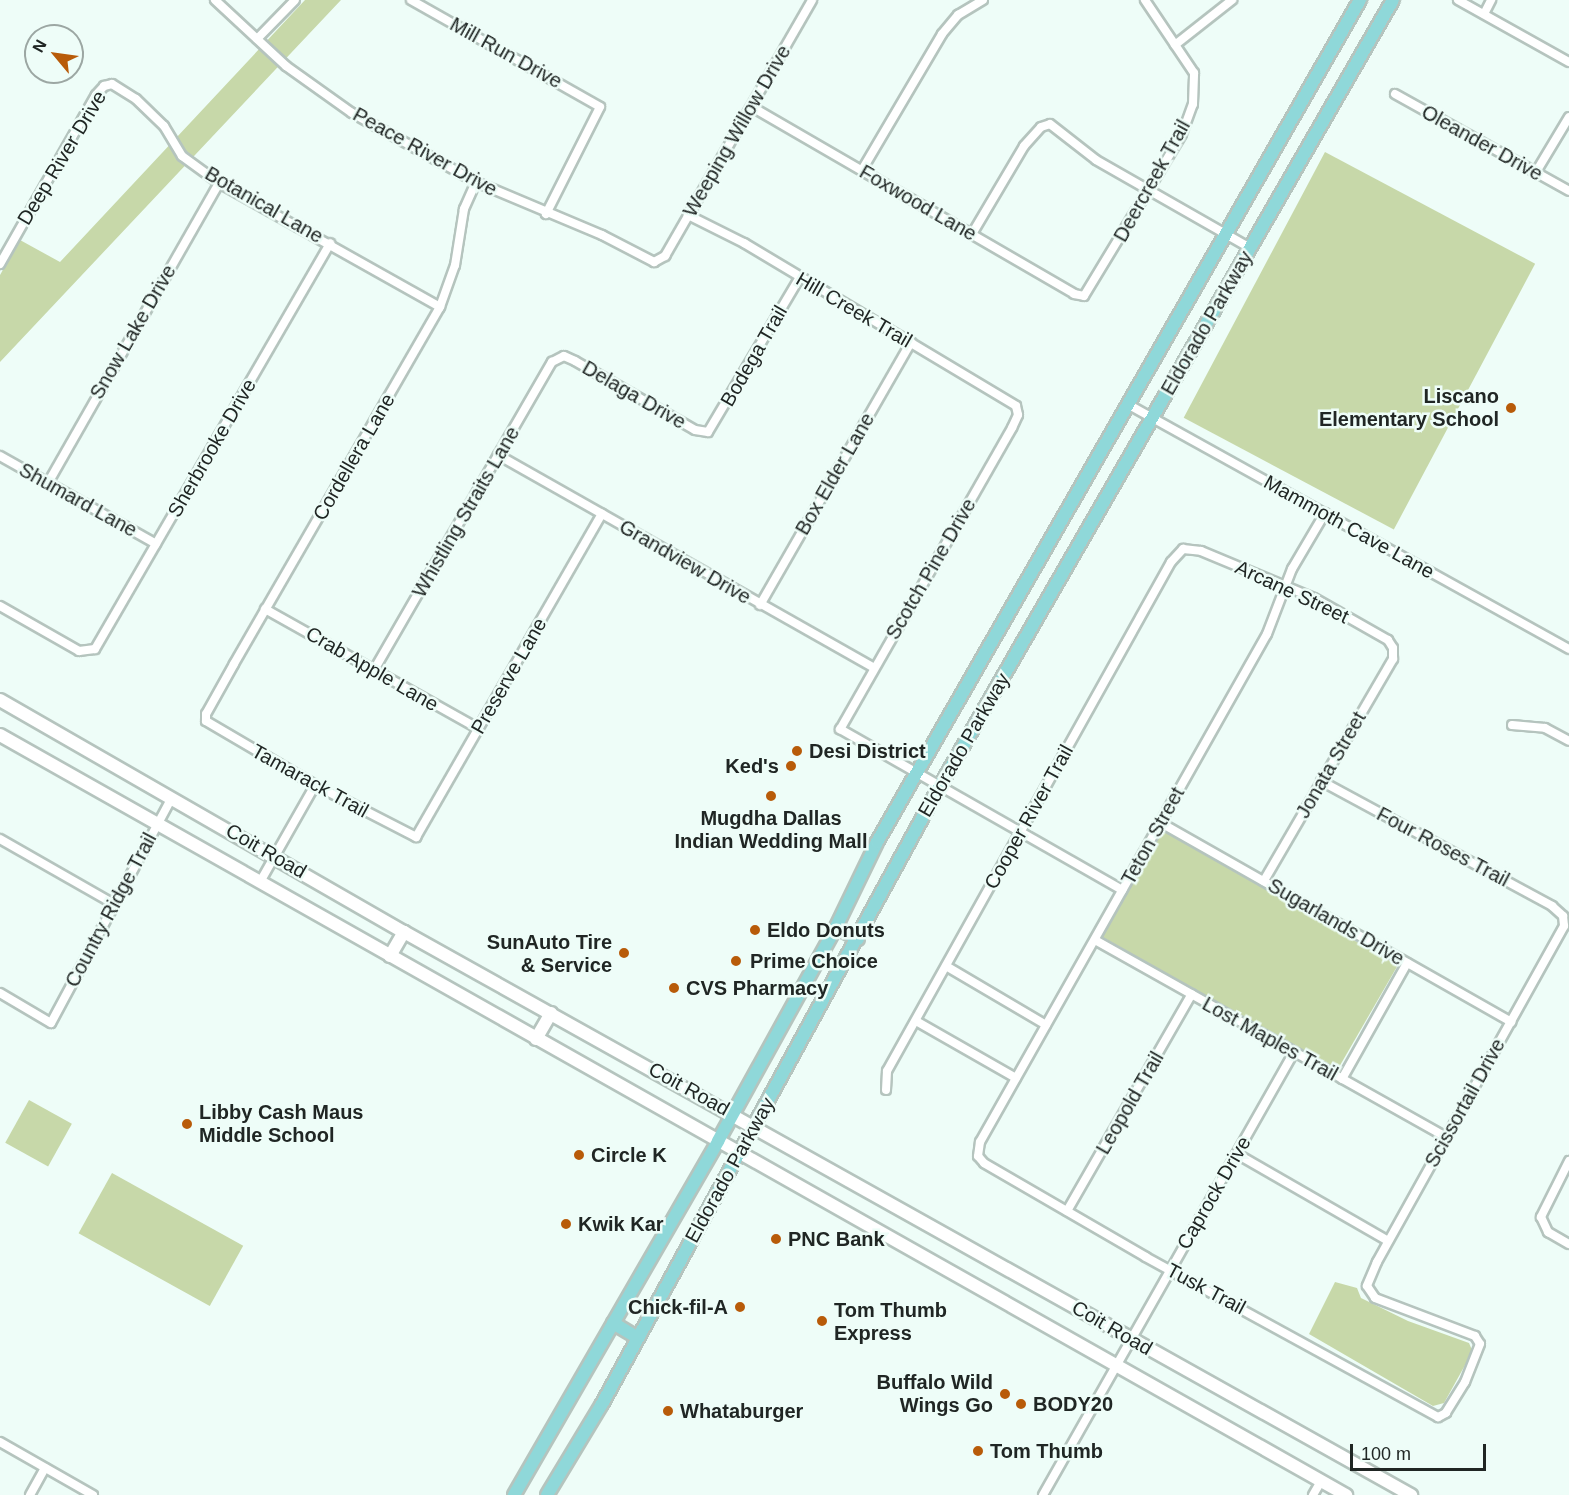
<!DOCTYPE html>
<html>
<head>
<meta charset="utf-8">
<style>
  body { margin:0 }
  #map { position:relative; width:1569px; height:1495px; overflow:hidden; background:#eefdf8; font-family:Arial,sans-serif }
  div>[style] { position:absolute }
  .green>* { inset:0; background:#c7d8a9; transform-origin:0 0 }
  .roads { filter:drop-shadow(2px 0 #b5c4be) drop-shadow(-2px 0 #b5c4be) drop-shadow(0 2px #b5c4be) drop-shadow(0 -2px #b5c4be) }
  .minor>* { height:8px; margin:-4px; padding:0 4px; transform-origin:4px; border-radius:4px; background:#fff }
  .secondary>* { height:12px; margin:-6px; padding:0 6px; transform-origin:6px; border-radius:6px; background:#fff }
  .primary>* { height:12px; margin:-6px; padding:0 6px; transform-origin:6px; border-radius:6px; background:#8fd8d9 }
  .dots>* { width:16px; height:16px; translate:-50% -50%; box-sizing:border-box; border:3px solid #eefdf8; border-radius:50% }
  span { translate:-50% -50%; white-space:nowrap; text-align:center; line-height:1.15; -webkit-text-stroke:5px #eefdf8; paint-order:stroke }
  .street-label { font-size:20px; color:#202624 }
  .poi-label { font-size:20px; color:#202624; font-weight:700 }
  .right { translate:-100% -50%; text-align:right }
  .left { translate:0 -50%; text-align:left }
  .north { position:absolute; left:24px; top:24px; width:60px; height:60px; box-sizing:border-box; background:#eefdf8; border:2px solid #9ca7a3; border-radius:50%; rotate:299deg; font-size:16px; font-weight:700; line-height:24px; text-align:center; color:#202624 }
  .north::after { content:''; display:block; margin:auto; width:21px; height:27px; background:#b85b09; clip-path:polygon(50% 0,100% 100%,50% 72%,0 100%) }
  .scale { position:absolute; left:1350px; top:1444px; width:136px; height:27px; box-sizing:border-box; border:3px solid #202624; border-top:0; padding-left:8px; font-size:18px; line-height:21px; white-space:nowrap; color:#202624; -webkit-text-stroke:4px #eefdf8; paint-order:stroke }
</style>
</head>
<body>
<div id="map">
  <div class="green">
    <div style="clip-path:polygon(305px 0,341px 0,0 362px,0 275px,20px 240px,60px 262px)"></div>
    <div style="left:1325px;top:152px;width:238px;height:301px;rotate:28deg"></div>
    <div style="left:1163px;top:830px;width:271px;height:123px;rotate:30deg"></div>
    <div style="left:29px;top:1100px;width:49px;height:49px;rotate:29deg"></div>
    <div style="left:112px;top:1173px;width:150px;height:69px;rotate:29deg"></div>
    <div style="clip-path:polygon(1335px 1282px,1357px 1288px,1361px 1298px,1408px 1321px,1469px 1343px,1472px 1350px,1469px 1358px,1444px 1403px,1433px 1406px,1309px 1334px)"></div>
  </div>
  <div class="roads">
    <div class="minor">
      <div style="left:215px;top:0;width:97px;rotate:42.9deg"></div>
      <div style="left:286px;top:66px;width:81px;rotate:35.5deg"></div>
      <div style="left:352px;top:113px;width:142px;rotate:29.1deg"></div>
      <div style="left:476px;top:182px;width:137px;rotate:22.8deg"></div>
      <div style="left:602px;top:235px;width:59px;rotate:27.4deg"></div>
      <div style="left:654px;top:262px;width:13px;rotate:-29deg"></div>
      <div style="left:665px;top:256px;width:295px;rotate:-60.1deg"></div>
      <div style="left:411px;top:0;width:217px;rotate:29.5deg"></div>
      <div style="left:600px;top:107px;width:120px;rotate:116.8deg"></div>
      <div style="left:1458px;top:0;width:127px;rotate:29.2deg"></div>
      <div style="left:1484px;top:14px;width:16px;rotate:-63deg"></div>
      <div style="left:257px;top:39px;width:54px;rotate:-45.7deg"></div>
      <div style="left:1175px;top:45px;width:73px;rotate:-38.3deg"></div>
      <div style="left:1395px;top:94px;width:199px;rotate:29.1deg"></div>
      <div style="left:752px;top:107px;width:372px;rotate:30.1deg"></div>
      <div style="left:1074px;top:294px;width:10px;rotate:11deg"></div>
      <div style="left:1084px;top:296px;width:189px;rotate:-58.8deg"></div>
      <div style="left:1182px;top:134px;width:32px;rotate:-70deg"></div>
      <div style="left:1193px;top:104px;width:31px;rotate:-88deg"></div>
      <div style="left:1194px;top:73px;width:88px;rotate:-123.9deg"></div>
      <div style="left:862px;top:170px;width:158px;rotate:-59.5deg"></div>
      <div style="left:942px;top:34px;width:25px;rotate:-50deg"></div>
      <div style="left:958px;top:15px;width:29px;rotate:-31deg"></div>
      <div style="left:1536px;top:172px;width:64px;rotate:-59deg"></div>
      <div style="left:476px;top:182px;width:30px;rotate:114deg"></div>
      <div style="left:464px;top:209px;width:57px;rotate:99.1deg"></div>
      <div style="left:455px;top:265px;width:45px;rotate:109.7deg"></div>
      <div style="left:440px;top:307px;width:412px;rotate:120deg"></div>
      <div style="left:234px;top:664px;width:57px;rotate:119.2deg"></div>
      <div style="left:206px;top:714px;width:7px;rotate:90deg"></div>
      <div style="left:206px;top:721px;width:126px;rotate:30.4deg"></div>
      <div style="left:315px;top:785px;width:114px;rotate:27.2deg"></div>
      <div style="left:416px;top:837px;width:373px;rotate:-60.1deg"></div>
      <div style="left:688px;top:215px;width:63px;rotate:26.6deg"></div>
      <div style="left:744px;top:243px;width:317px;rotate:30.9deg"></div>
      <div style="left:1016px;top:406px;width:9px;rotate:77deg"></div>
      <div style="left:1018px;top:415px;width:14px;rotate:115deg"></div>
      <div style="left:1012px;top:428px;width:347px;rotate:119.7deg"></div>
      <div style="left:840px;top:729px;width:325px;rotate:29.7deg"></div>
      <div style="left:972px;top:234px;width:102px;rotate:-59.4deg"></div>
      <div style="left:1024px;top:146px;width:25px;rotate:-48deg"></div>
      <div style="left:1041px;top:127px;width:9px;rotate:-18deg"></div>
      <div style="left:1050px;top:124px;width:58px;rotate:38deg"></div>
      <div style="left:1096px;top:160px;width:177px;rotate:29.7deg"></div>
      <div style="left:0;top:264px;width:194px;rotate:-60.4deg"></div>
      <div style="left:96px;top:95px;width:12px;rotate:-48deg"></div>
      <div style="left:104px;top:86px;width:8px;rotate:-14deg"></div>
      <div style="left:112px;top:84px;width:28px;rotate:32deg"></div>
      <div style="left:136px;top:99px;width:39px;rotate:44deg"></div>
      <div style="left:164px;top:126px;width:35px;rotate:59deg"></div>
      <div style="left:182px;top:156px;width:46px;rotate:36.1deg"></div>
      <div style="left:219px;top:183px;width:253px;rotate:29.3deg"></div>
      <div style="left:1129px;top:405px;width:503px;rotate:29.01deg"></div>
      <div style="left:498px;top:455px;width:432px;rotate:29.5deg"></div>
      <div style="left:0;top:456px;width:179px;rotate:29.4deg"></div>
      <div style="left:48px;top:483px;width:345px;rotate:-60.3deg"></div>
      <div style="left:760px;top:605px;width:303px;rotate:-60.1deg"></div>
      <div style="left:0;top:606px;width:91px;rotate:29.7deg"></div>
      <div style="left:79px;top:651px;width:16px;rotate:-7deg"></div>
      <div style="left:95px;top:649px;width:469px;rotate:-59.9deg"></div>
      <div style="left:265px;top:609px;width:245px;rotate:29.3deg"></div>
      <div style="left:374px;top:670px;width:356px;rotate:-60deg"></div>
      <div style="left:552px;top:362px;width:13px;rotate:-27deg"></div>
      <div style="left:564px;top:356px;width:12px;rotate:24deg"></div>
      <div style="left:575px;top:361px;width:138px;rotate:29.9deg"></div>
      <div style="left:695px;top:430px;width:13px;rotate:9deg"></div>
      <div style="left:708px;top:432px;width:178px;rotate:-59.3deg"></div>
      <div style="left:1512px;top:725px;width:33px;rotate:5deg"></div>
      <div style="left:1545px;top:728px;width:27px;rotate:28deg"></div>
      <div style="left:1321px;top:781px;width:263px;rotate:28.4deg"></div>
      <div style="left:1552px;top:906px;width:15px;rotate:42deg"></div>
      <div style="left:1563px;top:916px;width:10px;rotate:84deg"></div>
      <div style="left:1564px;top:926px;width:385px;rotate:119.1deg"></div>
      <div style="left:1377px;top:1262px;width:26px;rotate:113deg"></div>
      <div style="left:1367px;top:1286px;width:14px;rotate:56deg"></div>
      <div style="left:1375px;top:1298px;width:107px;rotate:20.8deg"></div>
      <div style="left:1475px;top:1336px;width:9px;rotate:58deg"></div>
      <div style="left:1480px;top:1344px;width:41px;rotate:111.5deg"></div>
      <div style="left:1465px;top:1382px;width:36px;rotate:122deg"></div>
      <div style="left:1446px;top:1413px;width:9px;rotate:153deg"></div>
      <div style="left:1438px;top:1417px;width:333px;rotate:-151.3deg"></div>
      <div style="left:1146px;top:1257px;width:187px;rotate:-149.9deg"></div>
      <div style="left:984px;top:1163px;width:9px;rotate:-131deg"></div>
      <div style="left:978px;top:1156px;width:14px;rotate:-82deg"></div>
      <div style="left:980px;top:1142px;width:583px;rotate:-60.54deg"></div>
      <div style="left:1267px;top:634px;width:70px;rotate:-69deg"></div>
      <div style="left:1292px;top:569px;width:65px;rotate:-59.5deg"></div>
      <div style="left:1161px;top:823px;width:403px;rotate:29.6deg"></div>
      <div style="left:0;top:839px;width:131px;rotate:29.7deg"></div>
      <div style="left:260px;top:882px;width:112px;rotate:-60.4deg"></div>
      <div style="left:1095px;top:940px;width:403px;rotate:29.3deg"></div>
      <div style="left:946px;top:966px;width:116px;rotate:30.5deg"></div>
      <div style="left:0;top:993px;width:59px;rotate:30.5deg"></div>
      <div style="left:51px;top:1023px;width:256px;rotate:-61.8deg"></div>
      <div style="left:916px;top:1021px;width:115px;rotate:29.7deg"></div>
      <div style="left:1342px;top:1079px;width:133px;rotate:-60.7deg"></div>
      <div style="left:886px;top:1090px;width:19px;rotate:-87deg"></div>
      <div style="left:887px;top:1071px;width:583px;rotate:-60.84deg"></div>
      <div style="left:1171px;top:562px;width:18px;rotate:-47deg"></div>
      <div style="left:1183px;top:549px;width:18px;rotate:6deg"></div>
      <div style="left:1201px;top:551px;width:122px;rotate:22.6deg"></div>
      <div style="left:1314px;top:598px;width:85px;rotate:29.6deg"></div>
      <div style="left:1388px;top:640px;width:9px;rotate:58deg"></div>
      <div style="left:1393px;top:648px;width:11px;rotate:90deg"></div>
      <div style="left:1393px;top:659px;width:257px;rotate:120.2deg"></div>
      <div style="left:1237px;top:1154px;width:174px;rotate:29.9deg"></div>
      <div style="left:1569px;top:1161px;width:63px;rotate:116.6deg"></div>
      <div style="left:1541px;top:1217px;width:17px;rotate:65deg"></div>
      <div style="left:1548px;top:1232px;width:24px;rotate:30deg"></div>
      <div style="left:1067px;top:1211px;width:250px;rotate:-60.1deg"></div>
      <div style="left:0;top:1442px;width:107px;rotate:29.7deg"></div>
      <div style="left:30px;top:1495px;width:31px;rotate:-61deg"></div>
      <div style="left:1043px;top:1495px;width:509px;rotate:-60.46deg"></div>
      <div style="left:1313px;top:1495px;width:16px;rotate:-60deg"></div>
    </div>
    <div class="secondary">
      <div style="left:0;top:700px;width:466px;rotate:29.9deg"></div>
      <div style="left:404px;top:932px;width:1154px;rotate:29.21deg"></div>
      <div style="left:0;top:735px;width:1546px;rotate:29.45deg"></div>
      <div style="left:390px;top:956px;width:28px;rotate:-60deg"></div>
      <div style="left:536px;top:1039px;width:30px;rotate:-60deg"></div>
    </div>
    <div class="primary">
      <div style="left:836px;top:927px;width:25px;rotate:29deg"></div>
      <div style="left:613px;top:1323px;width:29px;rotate:31deg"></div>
      <div style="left:514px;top:1495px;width:409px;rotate:-60deg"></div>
      <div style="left:718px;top:1141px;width:244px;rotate:-61.1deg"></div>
      <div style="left:836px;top:927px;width:94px;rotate:-64.2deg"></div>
      <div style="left:877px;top:842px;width:971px;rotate:-60.16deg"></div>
      <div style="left:547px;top:1495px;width:106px;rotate:-58.9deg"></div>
      <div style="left:602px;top:1404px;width:696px;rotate:-61.34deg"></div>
      <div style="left:936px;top:793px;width:915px;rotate:-60.05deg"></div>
    </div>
  </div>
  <div class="dots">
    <div style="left:1511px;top:408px;background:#b85b09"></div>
    <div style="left:797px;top:751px;background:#b85b09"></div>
    <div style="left:791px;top:766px;background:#b85b09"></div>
    <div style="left:771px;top:796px;background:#b85b09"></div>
    <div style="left:755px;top:930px;background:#b85b09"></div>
    <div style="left:624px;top:953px;background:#b85b09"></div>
    <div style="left:736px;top:961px;background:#b85b09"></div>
    <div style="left:674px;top:988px;background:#b85b09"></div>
    <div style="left:187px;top:1124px;background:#b85b09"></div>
    <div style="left:579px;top:1155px;background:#b85b09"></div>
    <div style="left:566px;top:1224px;background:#b85b09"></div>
    <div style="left:776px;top:1239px;background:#b85b09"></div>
    <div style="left:740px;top:1307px;background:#b85b09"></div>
    <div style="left:822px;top:1321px;background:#b85b09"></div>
    <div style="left:1005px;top:1394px;background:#b85b09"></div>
    <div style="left:1021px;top:1404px;background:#b85b09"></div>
    <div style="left:668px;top:1411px;background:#b85b09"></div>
    <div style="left:978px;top:1451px;background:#b85b09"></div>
  </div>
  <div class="street-label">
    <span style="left:506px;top:53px;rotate:29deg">Mill Run Drive</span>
    <span style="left:737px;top:131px;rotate:-60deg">Weeping Willow Drive</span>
    <span style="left:1482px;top:143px;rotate:29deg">Oleander Drive</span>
    <span style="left:425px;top:152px;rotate:29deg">Peace River Drive</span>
    <span style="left:62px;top:158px;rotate:-59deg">Deep River Drive</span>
    <span style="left:1152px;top:181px;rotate:-61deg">Deercreek Trail</span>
    <span style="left:918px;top:203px;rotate:30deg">Foxwood Lane</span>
    <span style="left:264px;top:205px;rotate:30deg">Botanical Lane</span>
    <span style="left:854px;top:310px;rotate:30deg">Hill Creek Trail</span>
    <span style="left:1207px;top:323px;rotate:-60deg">Eldorado Parkway</span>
    <span style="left:133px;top:332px;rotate:-60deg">Snow Lake Drive</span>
    <span style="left:754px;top:356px;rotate:-60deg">Bodega Trail</span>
    <span style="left:634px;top:395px;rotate:30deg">Delaga Drive</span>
    <span style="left:212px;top:448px;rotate:-60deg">Sherbrooke Drive</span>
    <span style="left:354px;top:457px;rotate:-60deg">Cordellera Lane</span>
    <span style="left:835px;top:474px;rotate:-60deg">Box Elder Lane</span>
    <span style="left:78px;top:500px;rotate:29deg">Shumard Lane</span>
    <span style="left:466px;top:512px;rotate:-60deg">Whistling Straits Lane</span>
    <span style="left:1349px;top:527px;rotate:29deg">Mammoth Cave Lane</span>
    <span style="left:685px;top:562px;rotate:30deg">Grandview Drive</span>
    <span style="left:931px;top:569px;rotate:-60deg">Scotch Pine Drive</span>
    <span style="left:1292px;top:592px;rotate:25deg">Arcane Street</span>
    <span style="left:372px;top:669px;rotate:30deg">Crab Apple Lane</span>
    <span style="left:509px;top:676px;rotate:-60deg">Preserve Lane</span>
    <span style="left:964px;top:745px;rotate:-60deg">Eldorado Parkway</span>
    <span style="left:1331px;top:765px;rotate:-60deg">Jonata Street</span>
    <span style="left:310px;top:781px;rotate:29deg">Tamarack Trail</span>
    <span style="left:1029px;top:817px;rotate:-61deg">Cooper River Trail</span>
    <span style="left:1153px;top:836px;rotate:-61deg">Teton Street</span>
    <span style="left:1443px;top:847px;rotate:28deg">Four Roses Trail</span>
    <span style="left:266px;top:851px;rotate:30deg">Coit Road</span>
    <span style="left:111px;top:910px;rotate:-62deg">Country Ridge Trail</span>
    <span style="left:1336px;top:922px;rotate:30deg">Sugarlands Drive</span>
    <span style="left:1270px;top:1039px;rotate:29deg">Lost Maples Trail</span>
    <span style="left:689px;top:1089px;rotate:29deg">Coit Road</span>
    <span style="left:1130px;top:1103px;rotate:-60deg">Leopold Trail</span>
    <span style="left:1465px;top:1103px;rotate:-61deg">Scissortail Drive</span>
    <span style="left:730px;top:1170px;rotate:-61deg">Eldorado Parkway</span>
    <span style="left:1214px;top:1193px;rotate:-60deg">Caprock Drive</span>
    <span style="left:1206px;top:1289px;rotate:28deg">Tusk Trail</span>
    <span style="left:1112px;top:1328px;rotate:30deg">Coit Road</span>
  </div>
  <div class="poi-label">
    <span class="right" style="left:1499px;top:408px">Liscano<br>Elementary School</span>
    <span class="left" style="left:809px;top:751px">Desi District</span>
    <span class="right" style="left:779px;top:766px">Ked's</span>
    <span style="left:771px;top:830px">Mugdha Dallas<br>Indian Wedding Mall</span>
    <span class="left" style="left:767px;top:930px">Eldo Donuts</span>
    <span class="right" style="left:612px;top:954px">SunAuto Tire<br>&amp; Service</span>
    <span class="left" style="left:750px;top:961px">Prime Choice</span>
    <span class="left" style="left:686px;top:988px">CVS Pharmacy</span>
    <span class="left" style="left:199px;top:1124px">Libby Cash Maus<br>Middle School</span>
    <span class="left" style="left:591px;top:1155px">Circle K</span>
    <span class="left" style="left:578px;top:1224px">Kwik Kar</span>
    <span class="left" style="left:788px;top:1239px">PNC Bank</span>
    <span class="right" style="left:728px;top:1307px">Chick-fil-A</span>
    <span class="left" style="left:834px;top:1322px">Tom Thumb<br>Express</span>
    <span class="right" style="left:993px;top:1394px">Buffalo Wild<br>Wings Go</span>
    <span class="left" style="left:1033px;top:1404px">BODY20</span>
    <span class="left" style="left:680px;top:1411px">Whataburger</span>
    <span class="left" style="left:990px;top:1451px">Tom Thumb</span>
  </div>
  <div class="north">N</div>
  <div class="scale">100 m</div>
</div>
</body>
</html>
